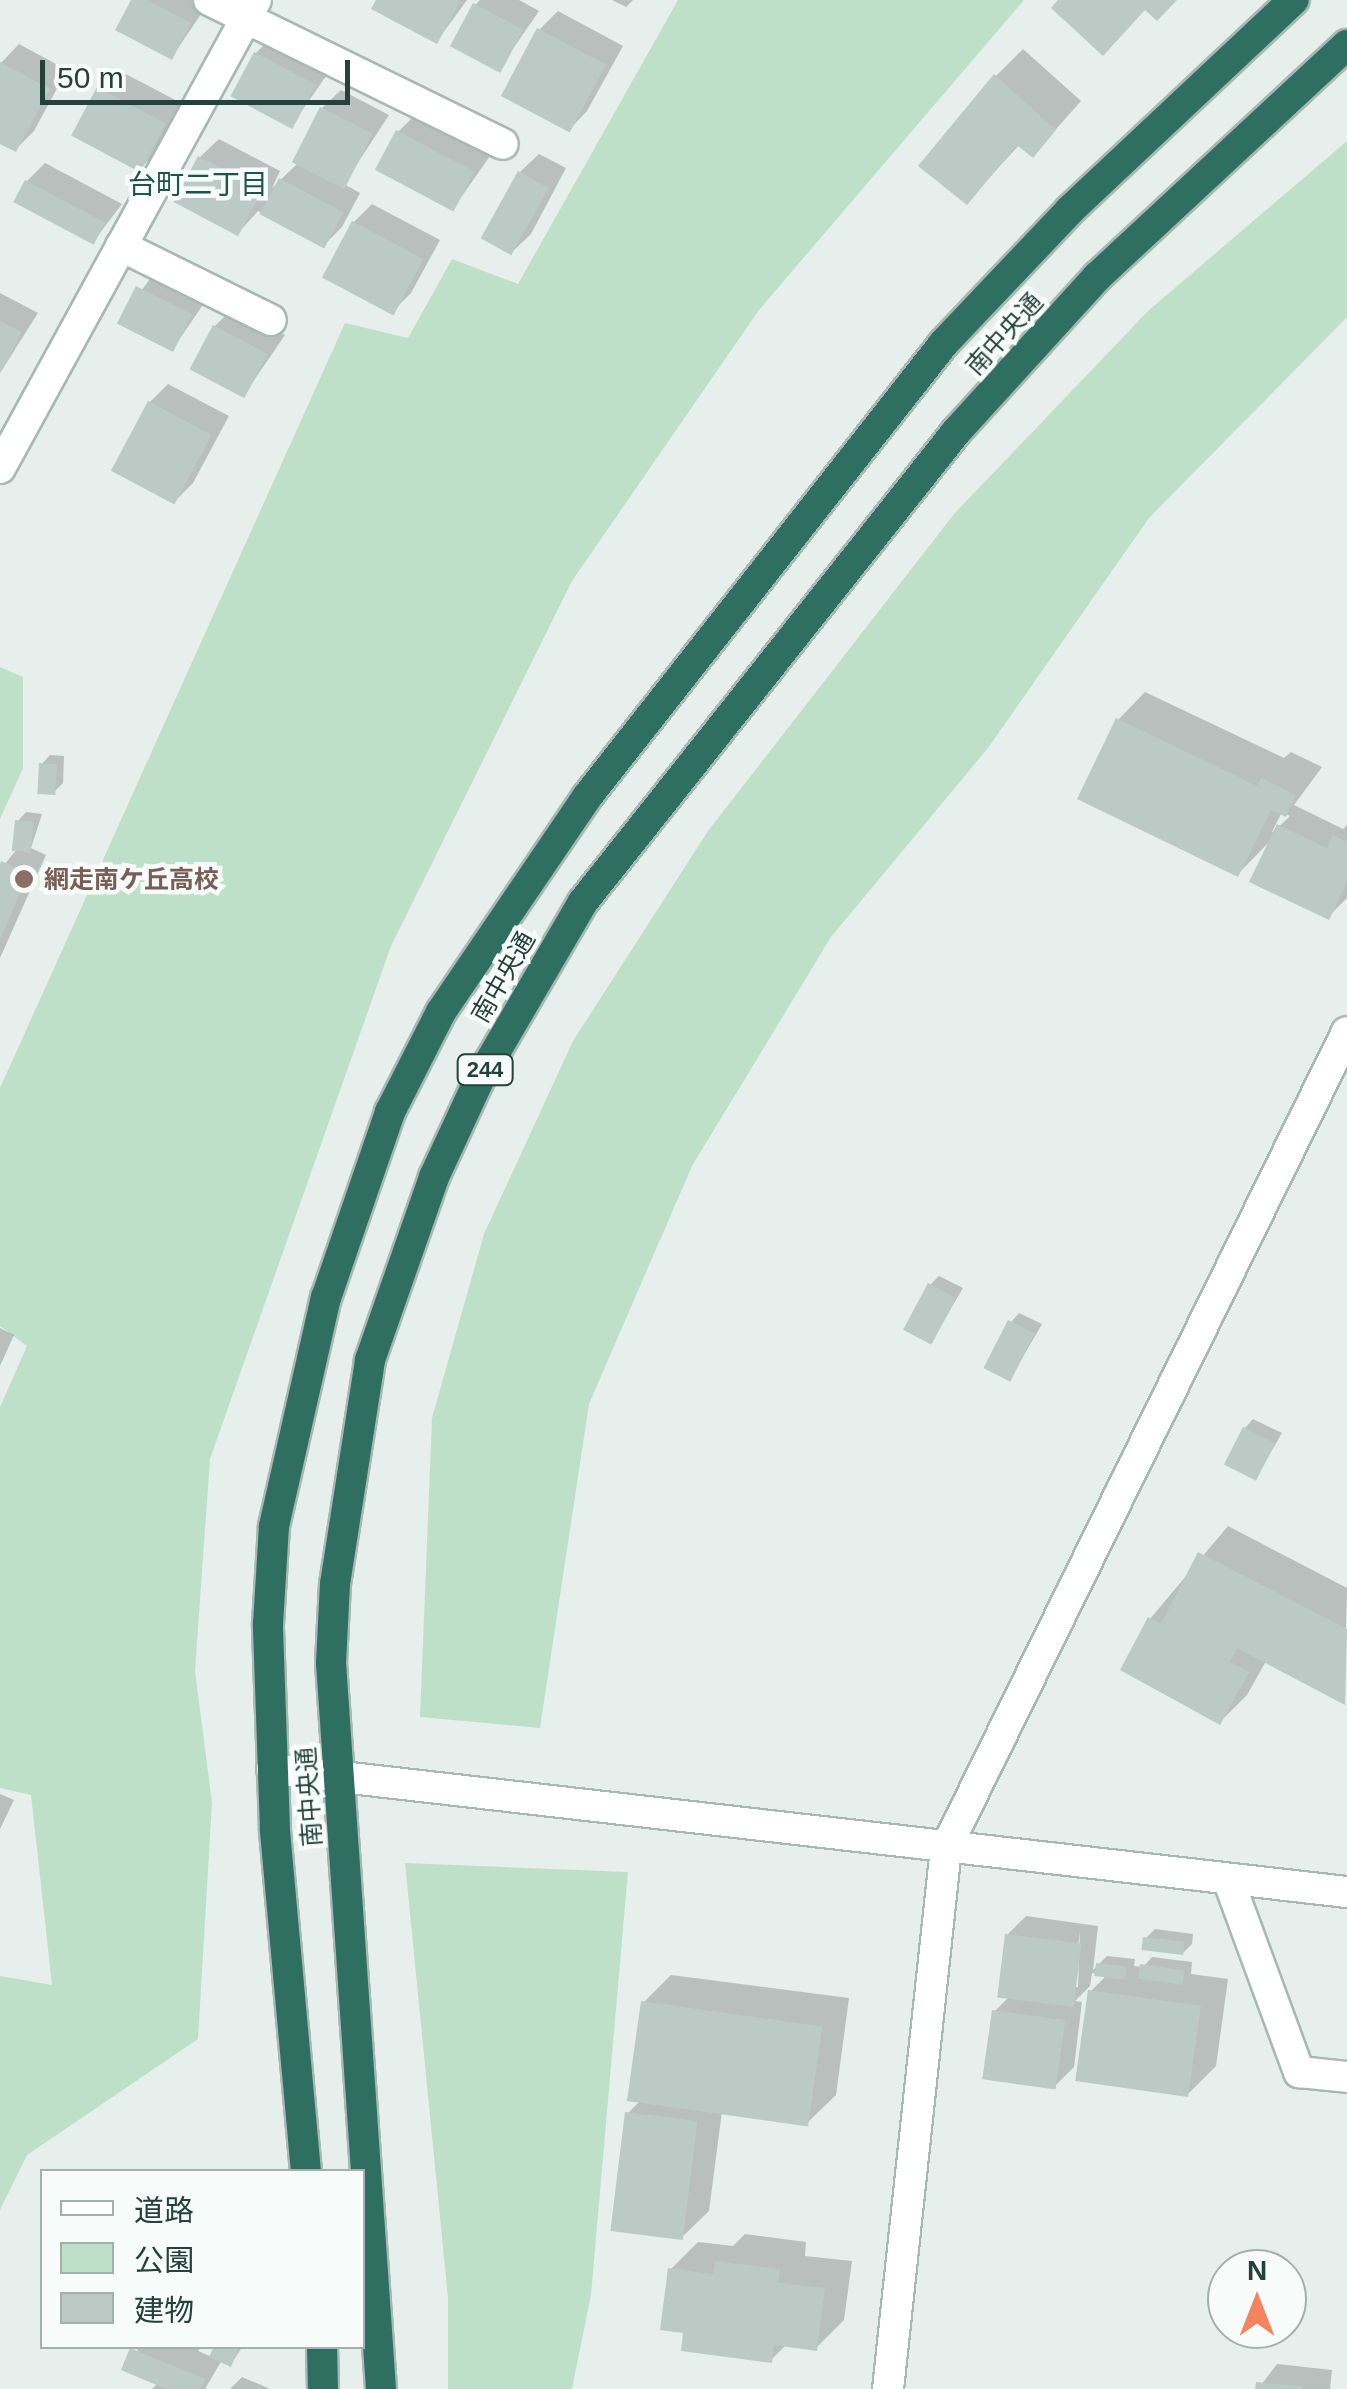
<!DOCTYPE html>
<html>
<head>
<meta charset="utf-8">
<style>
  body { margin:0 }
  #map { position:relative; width:1347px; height:2389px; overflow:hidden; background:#e6efeb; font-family:Arial,"Noto Sans JP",sans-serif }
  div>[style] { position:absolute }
  .green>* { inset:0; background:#bfe0c8 }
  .shadow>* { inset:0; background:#0003 }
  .building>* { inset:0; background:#bbcac4; transform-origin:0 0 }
  .roads { filter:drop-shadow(2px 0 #a8b8b2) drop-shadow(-2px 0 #a8b8b2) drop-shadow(0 2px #a8b8b2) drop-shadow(0 -2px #a8b8b2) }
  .minor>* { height:30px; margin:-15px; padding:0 15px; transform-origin:15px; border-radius:15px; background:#fff }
  .highway>* { height:30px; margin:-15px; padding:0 15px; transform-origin:15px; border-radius:15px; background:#2f6f62 }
  .dots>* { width:28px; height:28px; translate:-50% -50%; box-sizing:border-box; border:5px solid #f7fbf9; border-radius:50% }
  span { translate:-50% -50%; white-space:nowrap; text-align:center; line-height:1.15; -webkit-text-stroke:9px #f7fbf9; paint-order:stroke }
  .shield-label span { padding:2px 8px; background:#f7fbf9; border:2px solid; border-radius:8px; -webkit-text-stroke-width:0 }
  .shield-label { font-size:22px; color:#24423a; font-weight:700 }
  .street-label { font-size:25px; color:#24423a }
  .education-label { font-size:25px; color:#785e54; font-weight:700 }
  .left { translate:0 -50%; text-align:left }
  .neighbourhood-label { font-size:28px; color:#1f5548 }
  .legend { position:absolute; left:40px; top:2169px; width:325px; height:180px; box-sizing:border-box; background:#f7fbf9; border:2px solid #a3b1ad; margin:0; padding:12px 18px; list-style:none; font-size:30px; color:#24423a }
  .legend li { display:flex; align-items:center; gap:20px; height:50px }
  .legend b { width:50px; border:2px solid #a3b1ad }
  .north { position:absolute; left:1207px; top:2249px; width:100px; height:100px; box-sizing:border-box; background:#f7fbf9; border:2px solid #a3b1ad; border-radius:50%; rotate:0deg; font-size:28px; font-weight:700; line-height:40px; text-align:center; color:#24423a }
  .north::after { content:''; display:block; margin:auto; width:35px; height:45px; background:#f4845f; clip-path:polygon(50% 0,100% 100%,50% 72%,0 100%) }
  .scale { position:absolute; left:40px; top:60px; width:310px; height:45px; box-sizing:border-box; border:5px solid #24423a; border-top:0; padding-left:12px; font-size:30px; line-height:35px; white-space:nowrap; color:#24423a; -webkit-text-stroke:8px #f7fbf9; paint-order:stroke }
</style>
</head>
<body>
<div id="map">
  <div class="green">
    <div style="clip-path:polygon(678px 0,1024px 0,759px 310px,572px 581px,391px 946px,210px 1459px,195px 1671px,212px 1803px,198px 2039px,27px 2155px,0 2210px,0 1976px,52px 1985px,31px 1795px,0 1788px,0 1407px,27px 1346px,0 1326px,0 1088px,345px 323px,408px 338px,452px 259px,518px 284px)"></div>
    <div style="clip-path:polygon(1347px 141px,1347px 317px,1149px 518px,988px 748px,831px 937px,692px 1166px,589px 1404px,540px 1728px,420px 1717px,432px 1418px,484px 1234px,573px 1041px,708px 831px,954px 514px,1149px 310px)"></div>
    <div style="clip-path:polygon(0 667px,23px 677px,23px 768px,0 819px)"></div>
    <div style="clip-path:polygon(405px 1863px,628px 1872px,591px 2295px,572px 2389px,448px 2389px,448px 2298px)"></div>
  </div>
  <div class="shadow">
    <div style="clip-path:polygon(134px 0,200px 0,208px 4px,172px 57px)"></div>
    <div style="clip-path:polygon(379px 0,467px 0,437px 41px)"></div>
    <div style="clip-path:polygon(480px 0,519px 0,539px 11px,499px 69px,475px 5px)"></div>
    <div style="clip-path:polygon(612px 0,633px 0,626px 7px)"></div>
    <div style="clip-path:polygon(558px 11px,623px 46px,587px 111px,569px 130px,539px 30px)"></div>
    <div style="clip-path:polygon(274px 35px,333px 66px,292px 125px,256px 53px)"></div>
    <div style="clip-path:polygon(19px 44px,67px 70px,34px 131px,16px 149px,0 141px,0 64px)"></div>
    <div style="clip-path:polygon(1023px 49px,1081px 101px,1033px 155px,1020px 144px,967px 202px,996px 76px)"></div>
    <div style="clip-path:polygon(118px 70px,183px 104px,158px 150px,140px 169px,99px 88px)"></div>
    <div style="clip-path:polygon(341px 90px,389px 115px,344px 184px,360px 193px,342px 227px,323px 246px,258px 211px,238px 233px,200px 157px,219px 139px,280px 171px,272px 188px,298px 163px,322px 108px)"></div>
    <div style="clip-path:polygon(417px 113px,492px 153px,453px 209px,398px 132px)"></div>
    <div style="clip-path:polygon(539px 154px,566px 168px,531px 234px,512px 252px,520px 172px)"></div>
    <div style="clip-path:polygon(45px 163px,122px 204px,93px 242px,27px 181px)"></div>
    <div style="clip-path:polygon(372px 204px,440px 240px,411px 293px,393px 311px,354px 222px)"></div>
    <div style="clip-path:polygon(157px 269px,209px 296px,172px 350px,119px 322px)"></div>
    <div style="clip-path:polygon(0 293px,38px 313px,0 373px)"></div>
    <div style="clip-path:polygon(233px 308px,285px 335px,244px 395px,215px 326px)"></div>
    <div style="clip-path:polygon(168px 384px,229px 416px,193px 483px,175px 501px,150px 402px)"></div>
    <div style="clip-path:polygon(evenodd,1145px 692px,1284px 758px,1291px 752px,1322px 767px,1294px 805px,1343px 829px,1347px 825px,1347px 898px,1328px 917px,1272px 839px,1238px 874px,1118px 720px,1145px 692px,1282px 812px,1290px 816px,1273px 832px,1272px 832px,1282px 812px)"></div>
    <div style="clip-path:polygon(50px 755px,64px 756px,63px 783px,54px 792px,42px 764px)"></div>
    <div style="clip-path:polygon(26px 812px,42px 814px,31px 848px,46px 855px,0 958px,0 870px,17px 849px,18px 821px)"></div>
    <div style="clip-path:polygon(939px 1276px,963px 1288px,932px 1341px,930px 1285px)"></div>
    <div style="clip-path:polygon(1019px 1313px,1042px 1324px,1010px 1379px,1011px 1322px)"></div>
    <div style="clip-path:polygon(0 1328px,14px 1335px,0 1366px)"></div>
    <div style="clip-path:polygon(1253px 1419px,1282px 1433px,1256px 1478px,1245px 1428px)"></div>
    <div style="clip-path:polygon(1228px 1526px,1347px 1588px,1344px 1702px,1266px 1661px,1247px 1695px,1220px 1722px,1150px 1619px)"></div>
    <div style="clip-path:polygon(0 1794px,14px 1800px,0 1829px)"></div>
    <div style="clip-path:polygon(evenodd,1026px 1916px,1098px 1926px,1093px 1970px,1107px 1956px,1135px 1959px,1134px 1966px,1143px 1967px,1152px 1957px,1192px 1962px,1191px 1974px,1228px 1979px,1216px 2066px,1189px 2093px,1090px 1992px,1107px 1975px,1092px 1973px,1090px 1986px,1075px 2001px,1082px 2002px,1074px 2067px,1055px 2086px,994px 2012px,1010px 1996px,1007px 1935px,1026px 1916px,1080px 1931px,1078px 1987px,1073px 1987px,1080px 1931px)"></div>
    <div style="clip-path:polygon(1155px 1929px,1193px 1934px,1192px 1944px,1183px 1953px,1146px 1938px)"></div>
    <div style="clip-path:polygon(671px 1975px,849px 1998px,836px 2095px,808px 2122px,722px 2111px,709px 2211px,681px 2238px,627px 2114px,640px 2101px,643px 2003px)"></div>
    <div style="clip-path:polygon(745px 2234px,806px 2242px,805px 2256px,852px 2261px,844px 2320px,816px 2348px,787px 2344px,771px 2360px,686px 2331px,670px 2270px,698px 2242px,733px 2246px)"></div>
    <div style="clip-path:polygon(135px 2346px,202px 2346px,198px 2351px,212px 2357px,217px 2346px,243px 2346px,231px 2364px,222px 2360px,205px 2389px,152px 2389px,158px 2383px)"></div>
    <div style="clip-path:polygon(1277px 2364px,1332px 2370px,1330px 2389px,1258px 2389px)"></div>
    <div style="clip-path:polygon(242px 2377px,268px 2388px,268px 2389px,230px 2389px)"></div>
  </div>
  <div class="building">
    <div style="clip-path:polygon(131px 0,147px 0,191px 23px,172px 60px,115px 30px)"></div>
    <div style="clip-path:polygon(376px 0,461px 0,437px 44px,371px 9px)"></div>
    <div style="clip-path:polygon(1058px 0,1177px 0,1157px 21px,1145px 10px,1103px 56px,1051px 8px)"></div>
    <div style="left:473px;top:3px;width:57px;height:49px;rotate:28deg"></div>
    <div style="left:537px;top:28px;width:78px;height:77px;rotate:28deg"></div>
    <div style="left:254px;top:52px;width:70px;height:50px;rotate:28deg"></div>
    <div style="clip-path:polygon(0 62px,50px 89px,16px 152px,0 144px)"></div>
    <div style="clip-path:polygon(994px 74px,1056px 130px,1033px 158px,1017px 145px,967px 205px,918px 166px)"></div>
    <div style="left:97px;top:87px;width:78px;height:55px;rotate:28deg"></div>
    <div style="left:320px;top:107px;width:59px;height:62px;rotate:27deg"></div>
    <div style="left:396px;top:130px;width:89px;height:45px;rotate:28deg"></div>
    <div style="left:198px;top:156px;width:73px;height:52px;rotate:28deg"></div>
    <div style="left:518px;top:171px;width:35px;height:77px;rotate:29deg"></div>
    <div style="left:279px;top:178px;width:73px;height:41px;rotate:28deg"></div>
    <div style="left:25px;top:180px;width:91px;height:25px;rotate:28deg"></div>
    <div style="left:352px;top:221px;width:81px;height:64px;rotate:28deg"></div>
    <div style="left:136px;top:286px;width:63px;height:42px;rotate:27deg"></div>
    <div style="clip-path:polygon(0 321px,22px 332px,0 373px)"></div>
    <div style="left:213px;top:325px;width:62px;height:50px;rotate:28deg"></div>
    <div style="left:148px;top:401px;width:72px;height:79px;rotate:28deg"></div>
    <div style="clip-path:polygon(1116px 718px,1257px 786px,1261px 778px,1296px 795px,1286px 817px,1271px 810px,1238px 877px,1077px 799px)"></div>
    <div style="left:39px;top:763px;width:18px;height:31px;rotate:3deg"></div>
    <div style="left:15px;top:820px;width:19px;height:31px;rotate:6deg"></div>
    <div style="clip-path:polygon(1277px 824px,1327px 848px,1333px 835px,1347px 842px,1347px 882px,1329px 920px,1249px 882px)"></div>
    <div style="clip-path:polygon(1px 861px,29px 873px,0 939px,0 864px)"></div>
    <div style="left:928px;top:1283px;width:32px;height:53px;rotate:28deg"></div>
    <div style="left:1008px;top:1320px;width:30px;height:54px;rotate:27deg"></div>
    <div style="left:1243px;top:1427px;width:36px;height:42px;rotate:27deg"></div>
    <div style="clip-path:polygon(1198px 1552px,1347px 1629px,1345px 1705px,1237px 1648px,1230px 1662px,1249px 1672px,1220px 1725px,1120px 1670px,1148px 1617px,1161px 1624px)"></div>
    <div style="left:1005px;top:1934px;width:77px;height:64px;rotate:7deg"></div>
    <div style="left:1143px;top:1937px;width:42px;height:13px;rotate:7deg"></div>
    <div style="left:1096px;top:1963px;width:31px;height:13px;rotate:7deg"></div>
    <div style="left:1140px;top:1964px;width:45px;height:15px;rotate:8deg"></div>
    <div style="left:1088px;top:1990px;width:114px;height:92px;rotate:8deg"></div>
    <div style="left:641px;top:2001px;width:183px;height:101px;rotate:8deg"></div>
    <div style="left:992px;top:2010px;width:74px;height:70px;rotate:8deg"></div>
    <div style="left:625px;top:2112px;width:73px;height:120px;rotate:7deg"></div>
    <div style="clip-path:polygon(715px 2261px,780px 2269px,778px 2283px,825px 2288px,817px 2351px,774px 2345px,772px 2363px,681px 2351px,683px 2333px,660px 2330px,668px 2268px,713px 2274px)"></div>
    <div style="clip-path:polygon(214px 2346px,240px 2346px,231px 2367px,209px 2357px)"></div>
    <div style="clip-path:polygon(130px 2348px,205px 2379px,201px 2389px,166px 2389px,121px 2370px)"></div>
    <div style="clip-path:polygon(1256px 2382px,1302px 2386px,1301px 2389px,1255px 2389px)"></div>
  </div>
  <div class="roads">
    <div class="minor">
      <div style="left:209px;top:0;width:327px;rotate:26.1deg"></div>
      <div style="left:121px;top:246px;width:167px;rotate:26.3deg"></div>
      <div style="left:0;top:468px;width:533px;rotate:-61.32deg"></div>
      <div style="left:272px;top:1769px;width:1082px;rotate:6.53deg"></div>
      <div style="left:1228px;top:1879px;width:206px;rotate:69.8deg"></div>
      <div style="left:1299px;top:2072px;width:48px;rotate:5.9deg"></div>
      <div style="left:888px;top:2389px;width:544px;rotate:-83.88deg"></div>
      <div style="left:946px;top:1848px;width:909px;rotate:-63.83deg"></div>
    </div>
    <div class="highway">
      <div style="left:306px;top:2172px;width:344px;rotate:-95.2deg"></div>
      <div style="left:275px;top:1829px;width:205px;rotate:-92deg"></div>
      <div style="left:268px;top:1624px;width:98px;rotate:-86.5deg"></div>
      <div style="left:274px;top:1526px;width:234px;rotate:-77.2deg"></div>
      <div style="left:326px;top:1298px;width:197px;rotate:-71deg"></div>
      <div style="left:390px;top:1112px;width:112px;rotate:-63deg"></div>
      <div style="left:441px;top:1012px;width:260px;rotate:-55.8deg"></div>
      <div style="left:587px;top:797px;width:578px;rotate:-51.82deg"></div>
      <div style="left:944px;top:343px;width:183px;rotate:-46.5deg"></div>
      <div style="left:1070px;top:210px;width:307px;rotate:-43.2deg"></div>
      <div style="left:322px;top:2346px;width:43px;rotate:88.7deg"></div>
      <div style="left:381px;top:2389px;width:728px;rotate:-93.94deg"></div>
      <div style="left:331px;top:1663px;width:79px;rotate:-87.1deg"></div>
      <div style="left:335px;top:1584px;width:227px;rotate:-81.1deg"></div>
      <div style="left:370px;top:1360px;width:194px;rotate:-70.7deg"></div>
      <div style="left:434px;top:1177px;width:107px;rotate:-65.1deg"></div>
      <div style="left:479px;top:1080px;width:206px;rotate:-59.7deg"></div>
      <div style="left:583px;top:902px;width:600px;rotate:-51.56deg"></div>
      <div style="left:956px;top:432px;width:210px;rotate:-47.7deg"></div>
      <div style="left:1097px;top:277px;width:341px;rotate:-42.9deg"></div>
    </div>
  </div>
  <div class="dots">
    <div style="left:24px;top:879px;background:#8d6e63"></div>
  </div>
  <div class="shield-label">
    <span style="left:485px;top:1070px">244</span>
  </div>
  <div class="street-label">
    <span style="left:1004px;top:334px;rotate:-48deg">南中央通</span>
    <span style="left:503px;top:977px;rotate:-60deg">南中央通</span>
    <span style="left:309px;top:1797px;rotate:-94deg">南中央通</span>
  </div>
  <div class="education-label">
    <span class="left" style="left:44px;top:879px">網走南ケ丘高校</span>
  </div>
  <div class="neighbourhood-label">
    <span style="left:198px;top:185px">台町二丁目</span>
  </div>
  <ul class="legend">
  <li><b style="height:12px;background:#fff"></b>道路</li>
  <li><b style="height:28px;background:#bfe0c8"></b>公園</li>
  <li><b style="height:28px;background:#bbcac4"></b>建物</li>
  </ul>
  <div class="north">N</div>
  <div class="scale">50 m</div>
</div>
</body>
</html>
